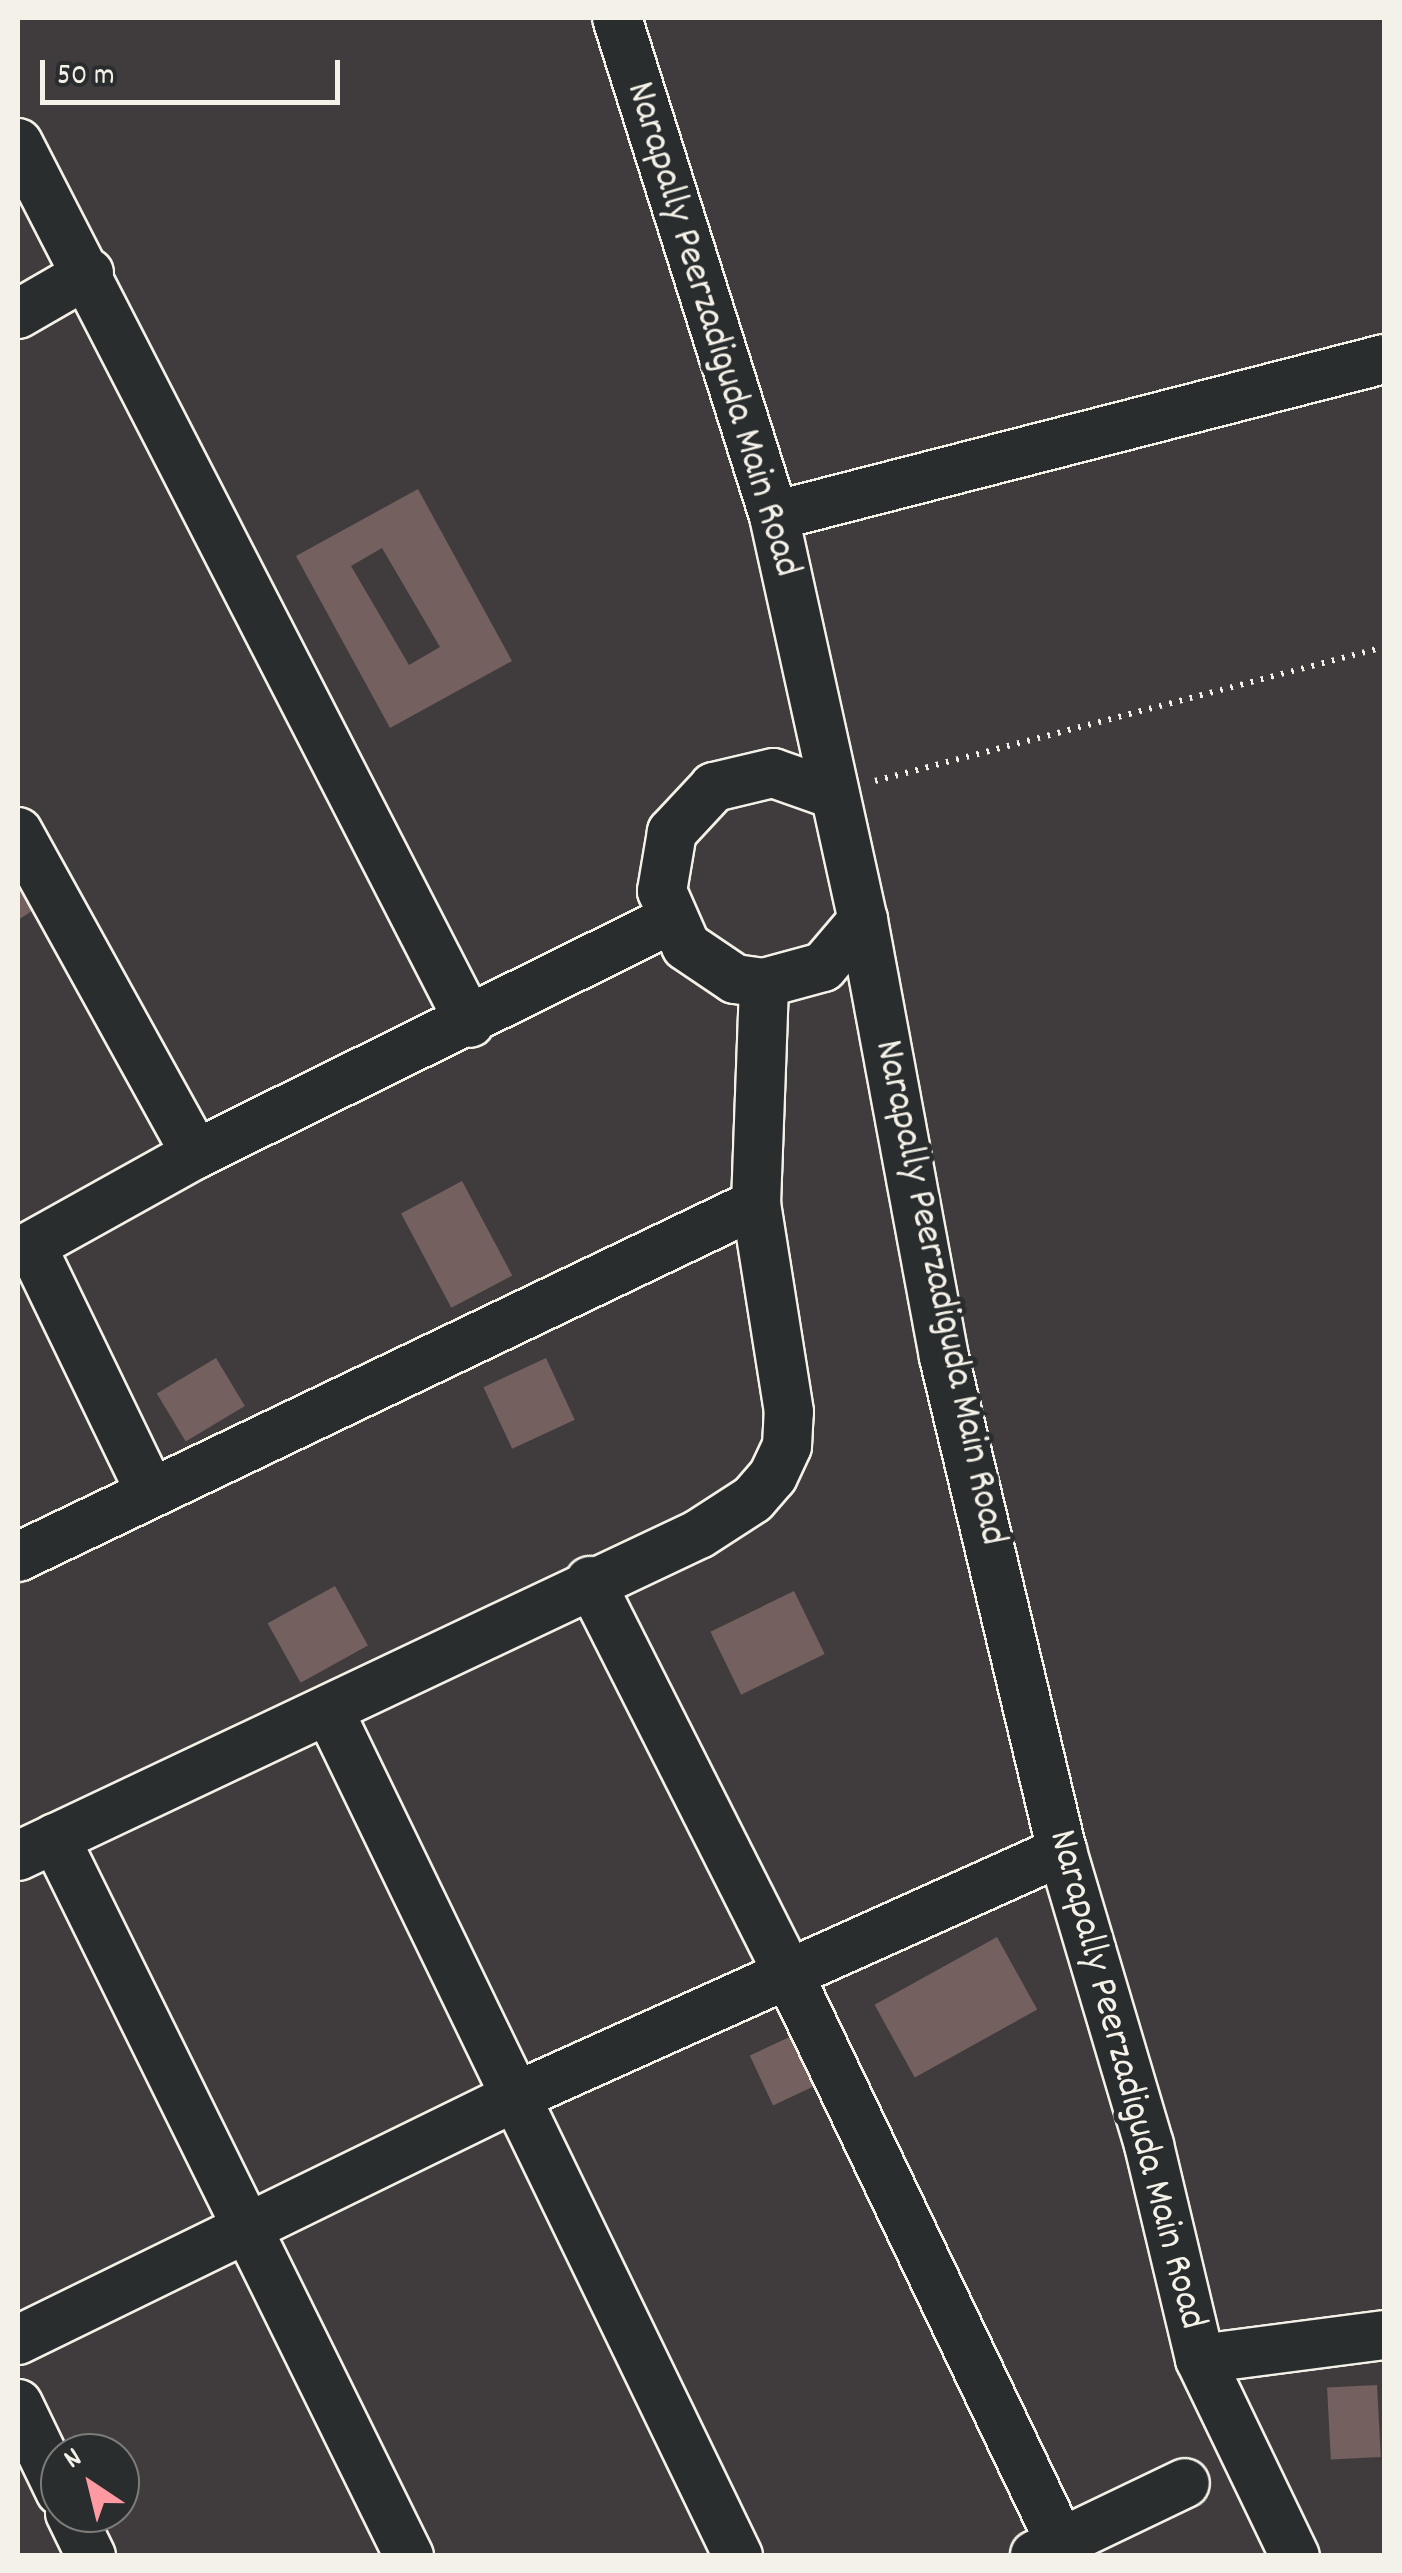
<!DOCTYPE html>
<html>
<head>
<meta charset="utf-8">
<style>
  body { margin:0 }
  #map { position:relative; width:1402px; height:2573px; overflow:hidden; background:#403c3d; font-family:Dekko,sans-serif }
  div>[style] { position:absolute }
  .building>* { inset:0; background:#73605f; transform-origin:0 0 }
  .path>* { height:6px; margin-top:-3px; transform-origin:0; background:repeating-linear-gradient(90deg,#f4f1e8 0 2.5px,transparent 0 10.5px) }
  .roads { filter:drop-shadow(2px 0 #f4f1e8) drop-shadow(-2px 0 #f4f1e8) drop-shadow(0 2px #f4f1e8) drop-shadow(0 -2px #f4f1e8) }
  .minor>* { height:48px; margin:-24px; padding:0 24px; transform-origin:24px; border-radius:24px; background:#2a2d2e }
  span { translate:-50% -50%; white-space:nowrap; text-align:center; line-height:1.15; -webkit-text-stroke:10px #2a2d2e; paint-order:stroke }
  .street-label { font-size:40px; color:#f4f1e8 }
  .frame { position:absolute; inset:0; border:20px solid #f4f1e8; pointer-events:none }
  .north { position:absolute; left:40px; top:2433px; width:100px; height:100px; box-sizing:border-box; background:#2a2d2e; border:2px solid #7b7b78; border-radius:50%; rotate:325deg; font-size:28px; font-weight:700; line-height:40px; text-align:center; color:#f4f1e8 }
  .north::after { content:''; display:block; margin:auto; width:35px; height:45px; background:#ff9aa2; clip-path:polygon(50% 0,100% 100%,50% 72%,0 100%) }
  .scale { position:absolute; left:40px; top:60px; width:300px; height:45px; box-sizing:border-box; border:5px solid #f4f1e8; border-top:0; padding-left:12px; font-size:30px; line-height:35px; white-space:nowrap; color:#f4f1e8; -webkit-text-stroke:8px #2a2d2e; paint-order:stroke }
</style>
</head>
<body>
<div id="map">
  <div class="building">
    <div style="clip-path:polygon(evenodd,418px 489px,512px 661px,390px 728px,296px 556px,418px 489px,382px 548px,440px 647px,409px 665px,351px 566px,382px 548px)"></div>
    <div style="clip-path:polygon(18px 882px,35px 909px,18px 920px)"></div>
    <div style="left:462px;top:1181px;width:107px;height:69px;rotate:62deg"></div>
    <div style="left:216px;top:1358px;width:56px;height:69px;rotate:59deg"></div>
    <div style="left:546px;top:1358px;width:68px;height:69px;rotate:65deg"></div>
    <div style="left:335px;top:1586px;width:68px;height:77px;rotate:61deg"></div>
    <div style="left:794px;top:1591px;width:70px;height:93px;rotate:64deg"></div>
    <div style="left:997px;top:1937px;width:83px;height:140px;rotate:61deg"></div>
    <div style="left:796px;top:2034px;width:55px;height:51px;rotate:65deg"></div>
    <div style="left:1377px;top:2385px;width:72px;height:50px;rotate:87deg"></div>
  </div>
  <div class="path">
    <div style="left:875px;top:781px;width:526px;rotate:-14.75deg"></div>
  </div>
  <div class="roads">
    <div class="minor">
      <div style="left:617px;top:18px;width:522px;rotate:72.5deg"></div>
      <div style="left:774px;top:516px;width:414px;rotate:77.6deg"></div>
      <div style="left:863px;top:920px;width:444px;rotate:79.5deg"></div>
      <div style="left:944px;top:1357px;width:508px;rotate:76.57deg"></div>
      <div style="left:1062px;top:1851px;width:307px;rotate:73.5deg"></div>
      <div style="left:1149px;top:2145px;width:220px;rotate:76.6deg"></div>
      <div style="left:1200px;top:2359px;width:219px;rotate:64.3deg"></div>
      <div style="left:18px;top:143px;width:989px;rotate:62.81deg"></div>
      <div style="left:18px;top:314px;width:82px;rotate:-30deg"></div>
      <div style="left:774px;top:516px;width:630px;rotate:-14.43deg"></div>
      <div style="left:830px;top:793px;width:60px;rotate:-160.7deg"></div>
      <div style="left:773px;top:773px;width:61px;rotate:166.7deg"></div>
      <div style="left:714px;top:787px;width:62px;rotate:133deg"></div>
      <div style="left:672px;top:832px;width:60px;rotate:99.6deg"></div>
      <div style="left:662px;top:891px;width:60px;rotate:66.4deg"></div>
      <div style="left:686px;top:946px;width:59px;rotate:34deg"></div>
      <div style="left:735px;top:979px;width:29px;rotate:8deg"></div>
      <div style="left:764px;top:983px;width:61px;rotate:-15.2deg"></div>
      <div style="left:823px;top:967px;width:62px;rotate:-49.6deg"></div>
      <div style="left:18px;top:832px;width:368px;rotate:61.1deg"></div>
      <div style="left:32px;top:1247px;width:273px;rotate:64.2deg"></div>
      <div style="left:18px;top:1253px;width:204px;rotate:-29.1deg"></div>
      <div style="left:196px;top:1154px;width:529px;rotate:-26.27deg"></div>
      <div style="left:18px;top:1557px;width:818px;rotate:-25.56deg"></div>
      <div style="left:590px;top:1581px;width:444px;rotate:63.2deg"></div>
      <div style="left:790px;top:1977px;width:642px;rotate:64.43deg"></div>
      <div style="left:329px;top:1711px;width:939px;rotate:64.17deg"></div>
      <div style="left:55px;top:1838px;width:801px;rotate:63.76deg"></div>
      <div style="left:18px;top:1856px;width:753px;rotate:-25.31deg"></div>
      <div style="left:699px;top:1534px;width:64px;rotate:-32.9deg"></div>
      <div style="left:753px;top:1499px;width:30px;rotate:-49deg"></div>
      <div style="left:773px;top:1476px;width:33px;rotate:-65deg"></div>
      <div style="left:787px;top:1446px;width:34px;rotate:-87deg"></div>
      <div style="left:789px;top:1412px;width:211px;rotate:-99deg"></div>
      <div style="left:756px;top:1204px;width:221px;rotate:-87.9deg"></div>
      <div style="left:18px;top:2340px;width:555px;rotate:-26.06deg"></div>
      <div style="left:517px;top:2096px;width:598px;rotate:-24.21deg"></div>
      <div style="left:1200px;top:2359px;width:186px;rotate:-7.4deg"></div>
      <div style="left:18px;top:2404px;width:97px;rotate:64.2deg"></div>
      <div style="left:70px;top:2513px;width:48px;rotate:64deg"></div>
      <div style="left:1035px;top:2555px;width:166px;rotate:-25.6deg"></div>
    </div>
  </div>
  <div class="street-label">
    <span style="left:711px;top:330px;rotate:73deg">Narapally Peerzadiguda Main Road</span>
    <span style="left:938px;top:1293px;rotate:78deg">Narapally Peerzadiguda Main Road</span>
    <span style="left:1125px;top:2080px;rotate:75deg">Narapally Peerzadiguda Main Road</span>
  </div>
  <div class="frame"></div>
  <div class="north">N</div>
  <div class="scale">50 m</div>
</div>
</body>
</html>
